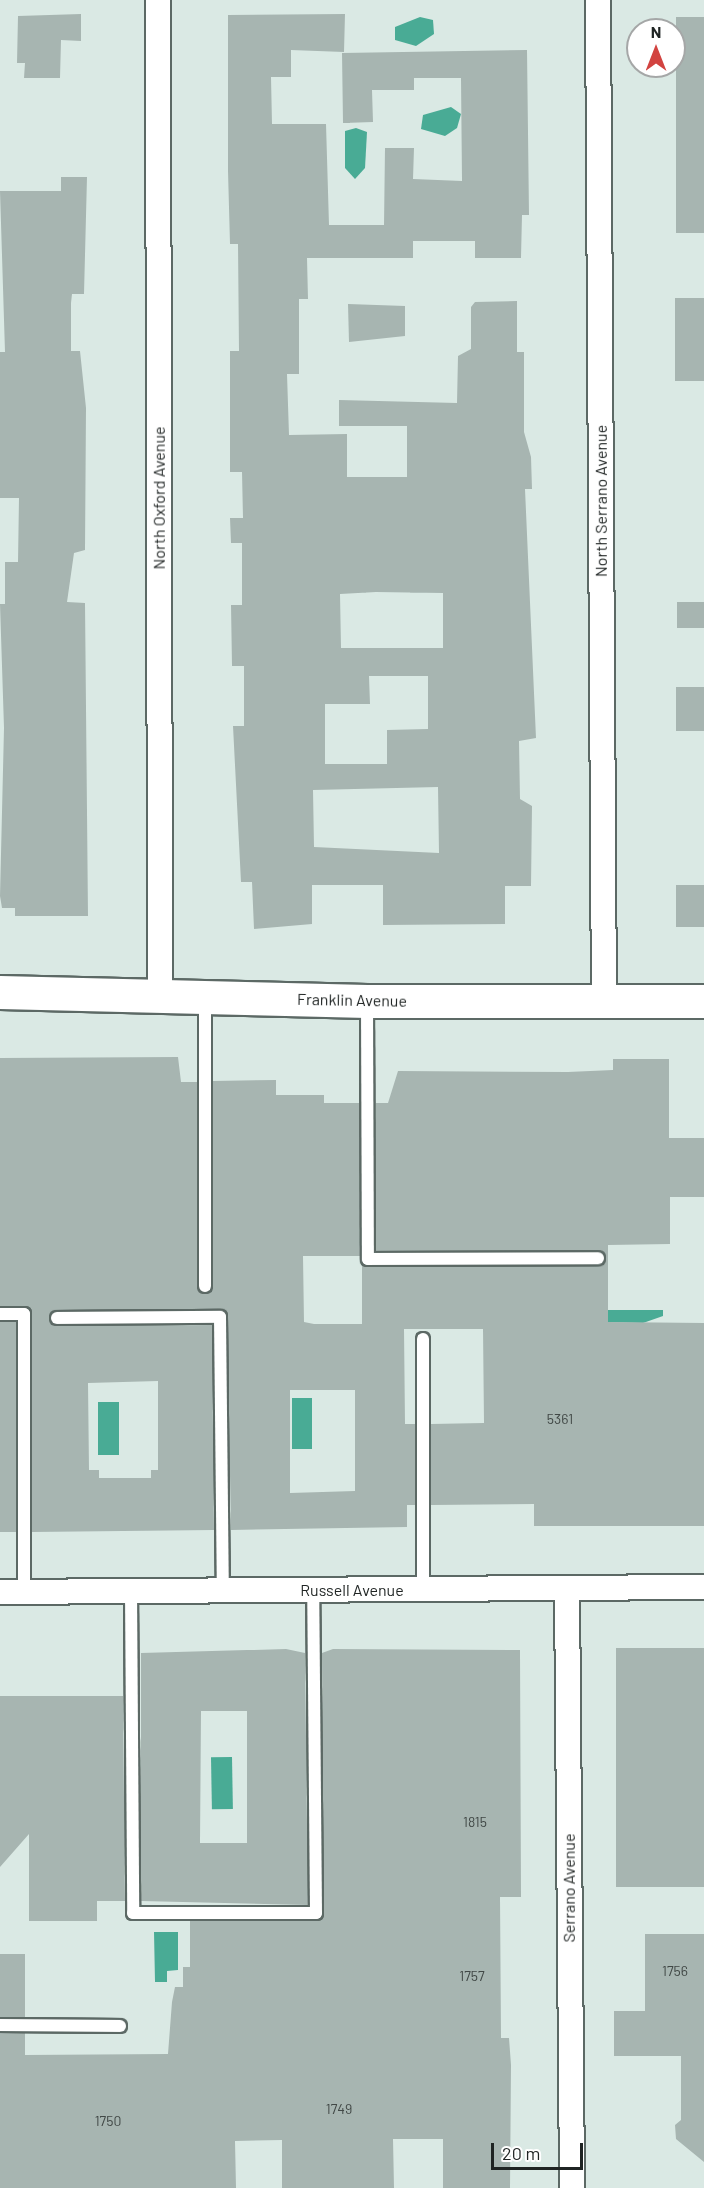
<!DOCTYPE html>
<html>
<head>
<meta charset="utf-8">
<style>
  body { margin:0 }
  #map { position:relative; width:704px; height:2188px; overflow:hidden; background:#dae9e4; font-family:Barlow,sans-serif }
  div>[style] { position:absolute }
  .water>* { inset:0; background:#49ab95; transform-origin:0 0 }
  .building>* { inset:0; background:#a7b5b1; transform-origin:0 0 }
  .roads { filter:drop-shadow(2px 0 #5c6965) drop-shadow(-2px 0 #5c6965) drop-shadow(0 2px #5c6965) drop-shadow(0 -2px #5c6965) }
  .lane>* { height:12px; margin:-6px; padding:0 6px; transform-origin:6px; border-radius:6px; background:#fff }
  .street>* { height:24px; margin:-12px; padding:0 12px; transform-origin:12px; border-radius:12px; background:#fff }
  .secondary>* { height:33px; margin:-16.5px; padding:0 16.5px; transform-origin:16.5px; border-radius:16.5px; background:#fff }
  span { translate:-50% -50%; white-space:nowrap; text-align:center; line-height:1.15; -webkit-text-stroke:4.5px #fff; paint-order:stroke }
  .number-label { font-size:14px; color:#414846 }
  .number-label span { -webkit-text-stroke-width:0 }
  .street-label { font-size:16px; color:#1f2423 }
  .north { position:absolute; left:626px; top:18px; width:60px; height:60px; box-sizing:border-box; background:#fff; border:2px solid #a5a7a7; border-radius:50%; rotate:0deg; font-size:16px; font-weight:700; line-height:24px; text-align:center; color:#1f2423 }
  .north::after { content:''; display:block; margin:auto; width:21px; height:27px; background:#d24340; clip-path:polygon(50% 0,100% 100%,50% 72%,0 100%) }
  .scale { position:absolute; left:491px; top:2143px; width:92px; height:27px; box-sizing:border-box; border:3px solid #1f2423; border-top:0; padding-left:8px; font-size:18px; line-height:21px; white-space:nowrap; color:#1f2423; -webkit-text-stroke:4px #fff; paint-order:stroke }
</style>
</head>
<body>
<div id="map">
  <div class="water">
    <div style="clip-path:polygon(420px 17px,433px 20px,434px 34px,416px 46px,395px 40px,395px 27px)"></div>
    <div style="clip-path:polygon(451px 107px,461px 114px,457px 128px,445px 136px,421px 129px,423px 115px)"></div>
    <div style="clip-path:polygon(356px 128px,367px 132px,365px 168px,355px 179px,345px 168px,345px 131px)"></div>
    <div style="clip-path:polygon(603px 1310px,663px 1310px,663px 1316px,643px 1323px,604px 1322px)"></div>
    <div style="left:292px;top:1398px;width:20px;height:51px"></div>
    <div style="left:98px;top:1402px;width:21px;height:53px"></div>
    <div style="left:232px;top:1757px;width:52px;height:21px;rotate:89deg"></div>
    <div style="clip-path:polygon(154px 1932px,178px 1932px,178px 1970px,167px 1971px,167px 1982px,155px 1982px)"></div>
  </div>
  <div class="building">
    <div style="clip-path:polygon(81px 14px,81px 41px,61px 40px,60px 78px,24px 78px,25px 63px,17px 63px,18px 16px)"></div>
    <div style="clip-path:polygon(evenodd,345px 14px,344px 52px,291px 50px,291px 77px,271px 77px,272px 124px,326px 124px,329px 225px,384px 225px,385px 148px,414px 148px,413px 179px,462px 181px,461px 78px,414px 78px,414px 90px,372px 90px,373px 122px,343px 123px,342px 53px,527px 50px,529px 215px,522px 215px,521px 258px,475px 258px,475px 241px,413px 241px,413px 258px,307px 258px,308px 299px,299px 299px,299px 374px,287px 374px,289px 435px,347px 434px,347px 477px,407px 477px,407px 426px,339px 426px,339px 400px,457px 403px,458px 356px,471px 349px,471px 307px,475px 302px,517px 301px,517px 352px,524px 352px,524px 432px,531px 457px,532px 489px,525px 489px,536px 738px,519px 741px,520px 799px,532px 806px,531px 886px,505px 886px,505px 924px,383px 925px,383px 885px,312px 885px,312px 924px,254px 929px,252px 882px,241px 882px,233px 726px,244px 726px,244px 666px,232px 666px,231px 605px,242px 605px,242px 543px,231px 543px,230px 518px,243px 518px,242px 472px,230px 472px,230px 351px,239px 351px,238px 244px,230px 244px,228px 171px,228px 15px,345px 14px,376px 592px,443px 593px,443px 648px,341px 648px,340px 594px,376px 592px,345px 14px,369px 676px,428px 676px,428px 729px,387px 730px,387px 764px,325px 764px,325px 704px,370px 704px,369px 676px,345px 14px,438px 787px,439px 853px,314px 847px,313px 790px,438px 787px)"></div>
    <div style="left:676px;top:17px;width:28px;height:216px"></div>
    <div style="clip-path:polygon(61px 177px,87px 177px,84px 294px,72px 294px,71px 303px,71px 351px,80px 351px,86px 408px,85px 550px,74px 553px,67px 602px,85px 603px,88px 916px,15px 916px,15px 908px,2px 908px,0 896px,4px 728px,0 604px,5px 604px,5px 562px,18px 562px,19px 498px,0 498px,0 352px,5px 352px,0 191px,61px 191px)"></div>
    <div style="left:675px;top:298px;width:29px;height:83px"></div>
    <div style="clip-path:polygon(348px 304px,405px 306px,405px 336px,349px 342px)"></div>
    <div style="left:704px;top:602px;width:26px;height:27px;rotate:90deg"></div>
    <div style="left:676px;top:687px;width:28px;height:44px"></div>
    <div style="left:676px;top:885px;width:28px;height:42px"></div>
    <div style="clip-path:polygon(evenodd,178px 1057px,181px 1082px,197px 1082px,197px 1286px,204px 1294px,213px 1286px,213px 1081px,276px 1080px,276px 1095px,324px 1095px,324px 1103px,359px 1103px,360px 1256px,303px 1256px,304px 1322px,314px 1324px,362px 1324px,362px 1265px,598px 1266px,605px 1262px,598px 1250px,376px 1251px,376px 1103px,388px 1103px,398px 1071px,568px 1072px,613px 1070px,613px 1059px,669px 1059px,669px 1138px,704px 1138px,704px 1197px,670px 1197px,670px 1244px,608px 1245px,608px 1322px,704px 1323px,704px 1526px,534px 1526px,534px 1504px,431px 1505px,431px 1424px,484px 1423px,483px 1329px,404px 1329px,405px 1424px,415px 1424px,415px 1505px,407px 1505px,407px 1527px,231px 1530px,227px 1312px,57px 1310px,49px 1319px,57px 1326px,212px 1325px,214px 1530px,32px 1532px,32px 1313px,25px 1306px,0 1306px,0 1058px,178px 1057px,158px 1381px,158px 1470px,151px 1470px,151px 1478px,99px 1478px,99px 1470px,89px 1470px,88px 1383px,158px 1381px,178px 1057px,290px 1390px,355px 1390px,355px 1491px,290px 1493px,290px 1390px)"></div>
    <div style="left:0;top:1322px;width:16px;height:210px"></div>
    <div style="left:616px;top:1648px;width:88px;height:239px"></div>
    <div style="clip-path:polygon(evenodd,286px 1649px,305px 1653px,308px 1905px,141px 1901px,141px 1653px,286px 1649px,201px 1711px,247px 1711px,247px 1843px,200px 1843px,201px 1711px)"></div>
    <div style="clip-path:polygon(333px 1649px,520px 1650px,521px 1897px,500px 1897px,501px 2038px,509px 2038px,511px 2065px,510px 2188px,443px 2188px,443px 2139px,393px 2139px,394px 2188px,282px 2188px,282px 2140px,235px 2141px,236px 2188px,0 2188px,0 2033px,25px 2033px,25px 2055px,168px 2054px,172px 2002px,175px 1987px,183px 1987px,183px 1967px,190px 1967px,190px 1921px,323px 1918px,322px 1653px)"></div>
    <div style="clip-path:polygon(0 1696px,123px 1696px,125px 1901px,97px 1901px,97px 1921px,29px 1921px,29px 1834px,0 1867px)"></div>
    <div style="clip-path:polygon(645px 1934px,704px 1934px,704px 2162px,676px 2139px,675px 2125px,681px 2120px,681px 2056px,614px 2056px,614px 2011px,645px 2011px)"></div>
    <div style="left:0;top:1954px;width:25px;height:63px"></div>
  </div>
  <div class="roads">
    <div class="lane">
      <div style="left:367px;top:1002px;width:257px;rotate:89.8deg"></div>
      <div style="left:368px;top:1259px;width:230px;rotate:-0.2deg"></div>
      <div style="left:205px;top:1286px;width:289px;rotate:-90deg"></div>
      <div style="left:0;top:1314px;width:24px"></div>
      <div style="left:24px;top:1314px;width:278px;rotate:90deg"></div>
      <div style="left:57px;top:1318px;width:163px;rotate:-0.4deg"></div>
      <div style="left:220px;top:1317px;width:274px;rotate:89.4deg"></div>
      <div style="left:423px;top:1339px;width:250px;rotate:90deg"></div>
      <div style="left:131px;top:1591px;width:322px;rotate:89.6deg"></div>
      <div style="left:133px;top:1913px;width:183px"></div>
      <div style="left:316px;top:1913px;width:323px;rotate:-90.5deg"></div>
      <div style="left:0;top:2025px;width:120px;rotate:0.5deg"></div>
    </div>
    <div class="street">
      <div style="left:158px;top:0;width:995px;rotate:89.88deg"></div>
      <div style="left:598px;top:0;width:1001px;rotate:89.66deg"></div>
      <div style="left:567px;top:1588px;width:600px;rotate:89.52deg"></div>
      <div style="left:0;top:1592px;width:704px;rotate:-0.41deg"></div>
    </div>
    <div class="secondary">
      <div style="left:0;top:992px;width:367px;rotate:1.4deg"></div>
      <div style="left:367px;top:1001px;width:337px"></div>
    </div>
  </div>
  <div class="number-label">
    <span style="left:560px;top:1419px">5361</span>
    <span style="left:475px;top:1822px">1815</span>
    <span style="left:675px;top:1971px">1756</span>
    <span style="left:472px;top:1976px">1757</span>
    <span style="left:339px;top:2109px">1749</span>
    <span style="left:108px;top:2121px">1750</span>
  </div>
  <div class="street-label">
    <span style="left:159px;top:498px;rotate:-90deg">North Oxford Avenue</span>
    <span style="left:601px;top:501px;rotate:-90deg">North Serrano Avenue</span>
    <span style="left:352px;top:1000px;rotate:1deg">Franklin Avenue</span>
    <span style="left:352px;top:1590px">Russell Avenue</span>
    <span style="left:569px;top:1888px;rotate:-90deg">Serrano Avenue</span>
  </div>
  <div class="north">N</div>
  <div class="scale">20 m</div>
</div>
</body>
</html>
